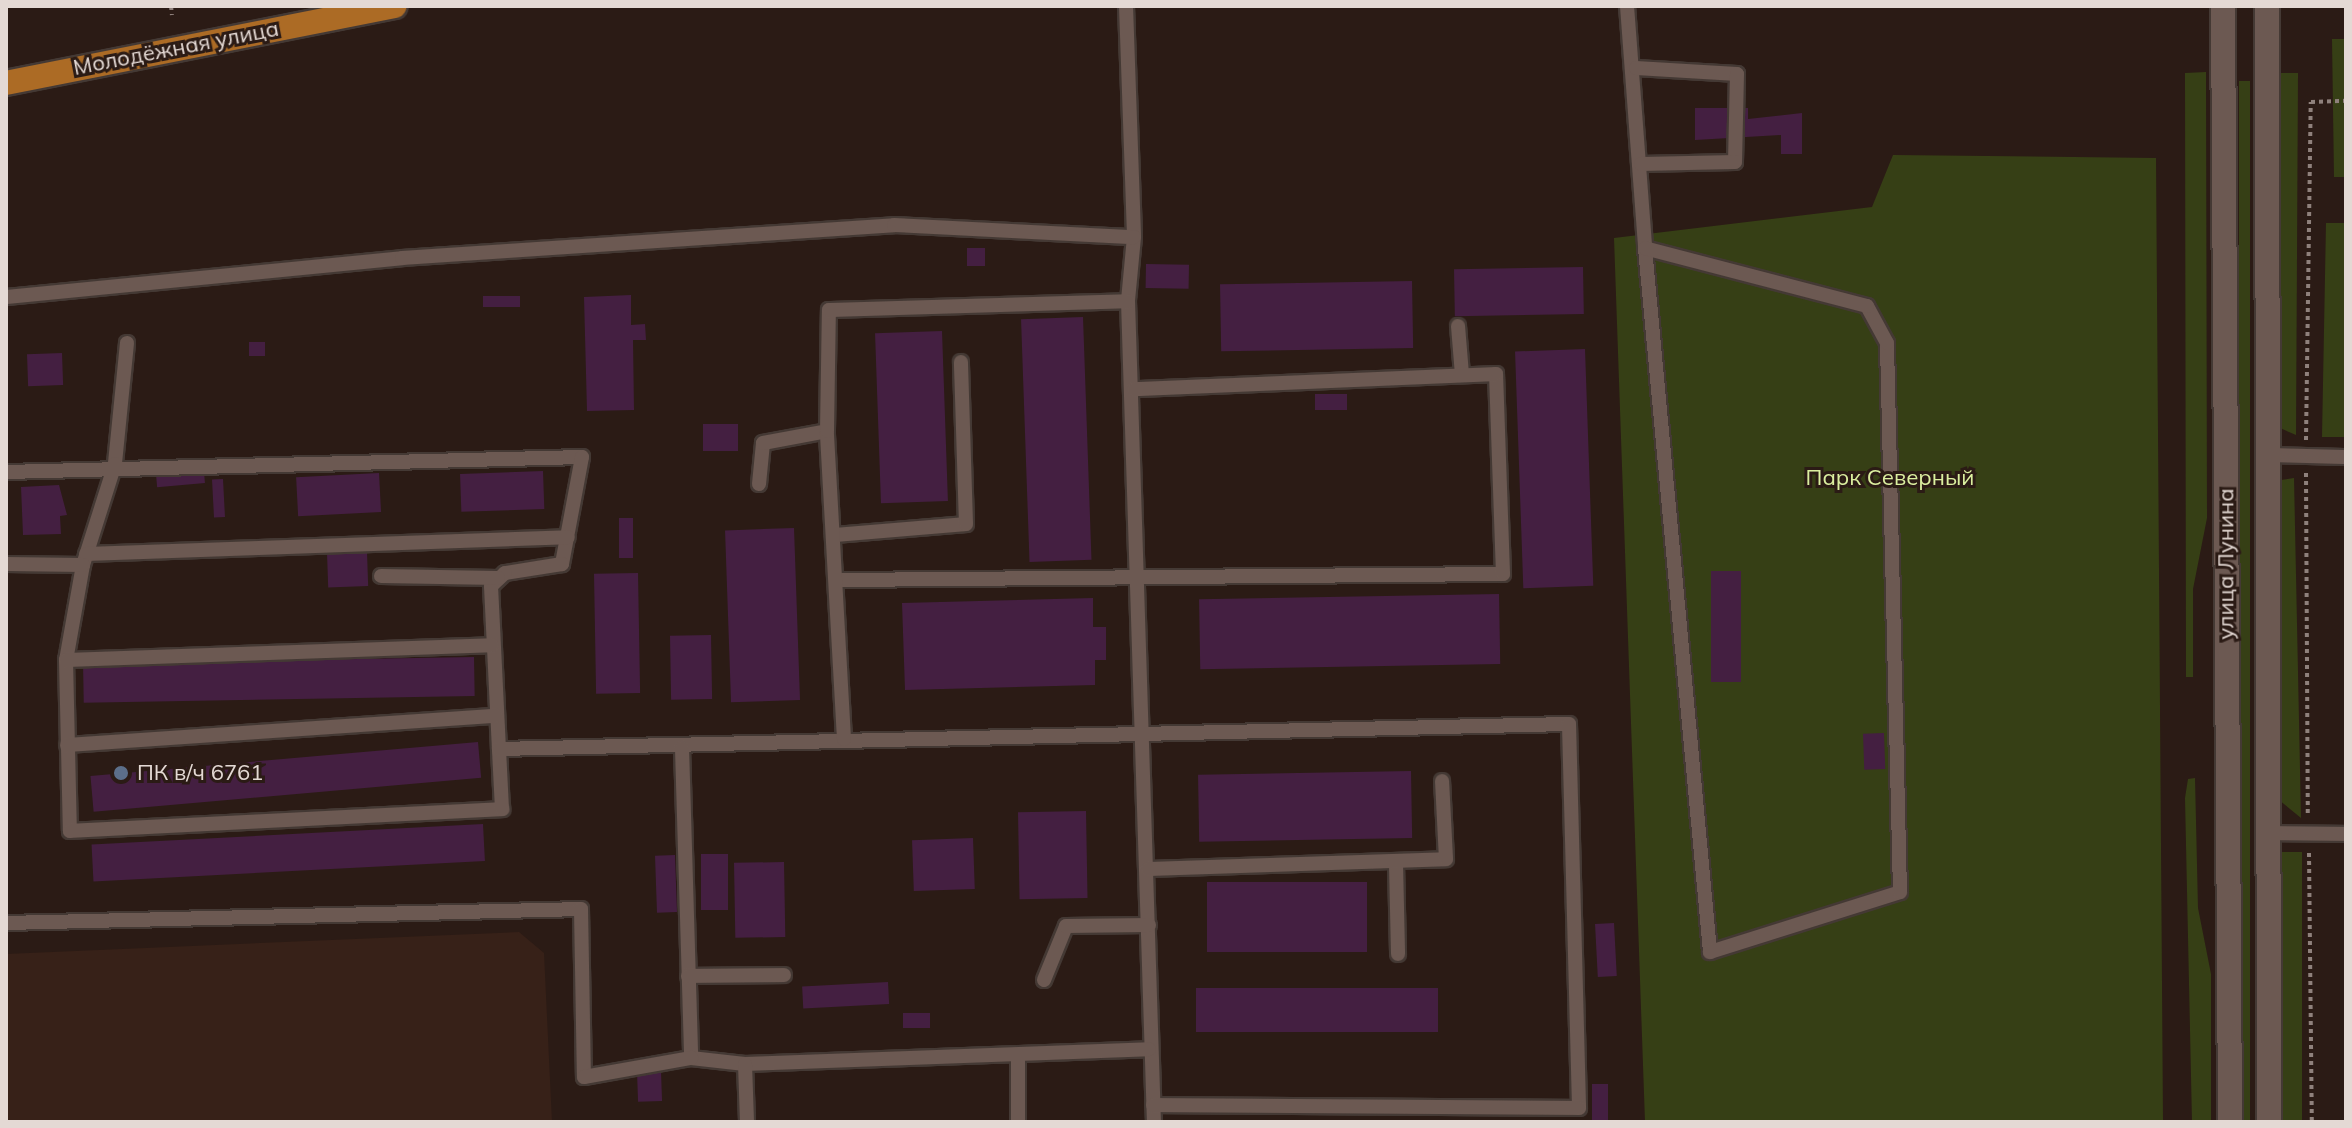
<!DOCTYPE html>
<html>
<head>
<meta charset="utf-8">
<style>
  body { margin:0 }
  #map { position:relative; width:2352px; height:1128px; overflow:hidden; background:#2b1b15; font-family:Mulish,sans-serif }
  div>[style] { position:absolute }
  .built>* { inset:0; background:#372118 }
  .green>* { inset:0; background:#363f15; transform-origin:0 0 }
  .building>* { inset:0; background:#441f41; transform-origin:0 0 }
  .path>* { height:4px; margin-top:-2px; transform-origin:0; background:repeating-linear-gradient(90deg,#8f817c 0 4px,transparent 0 8px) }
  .roads { filter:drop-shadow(2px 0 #443934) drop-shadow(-2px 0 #443934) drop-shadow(0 2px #443934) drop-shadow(0 -2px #443934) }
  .lane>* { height:14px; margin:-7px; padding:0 7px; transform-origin:7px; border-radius:7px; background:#6c5952 }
  .street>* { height:24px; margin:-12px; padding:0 12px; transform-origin:12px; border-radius:12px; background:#6c5952 }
  .primary>* { height:24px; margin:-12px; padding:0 12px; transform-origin:12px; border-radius:12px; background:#ac6b25 }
  .dots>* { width:22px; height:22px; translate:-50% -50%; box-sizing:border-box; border:4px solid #2b1b15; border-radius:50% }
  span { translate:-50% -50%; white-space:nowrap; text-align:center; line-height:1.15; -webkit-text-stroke:6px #2b1b15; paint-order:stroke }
  .street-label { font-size:22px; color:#e4d9d4 }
  .park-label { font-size:22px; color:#dbef9f }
  .poi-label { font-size:22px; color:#e4d9d4 }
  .left { translate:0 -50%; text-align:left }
  .frame { position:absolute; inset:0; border:8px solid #e4d9d4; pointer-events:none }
</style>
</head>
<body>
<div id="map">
  <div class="built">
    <div style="clip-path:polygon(519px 932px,544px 953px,552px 1122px,6px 1122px,6px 954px)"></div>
  </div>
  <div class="green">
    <div style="clip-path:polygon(2332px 39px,2346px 39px,2346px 177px,2334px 177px)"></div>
    <div style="clip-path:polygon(2206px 72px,2207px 518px,2193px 589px,2193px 677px,2186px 677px,2185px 73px)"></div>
    <div style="clip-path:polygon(2279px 73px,2298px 73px,2296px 435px,2280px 428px)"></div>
    <div style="left:2239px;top:81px;width:11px;height:1041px"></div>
    <div style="clip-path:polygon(1893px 155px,2156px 158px,2163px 1122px,1645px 1122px,1614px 238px,1872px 207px)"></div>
    <div style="clip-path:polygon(2326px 223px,2346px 223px,2346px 437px,2322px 437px)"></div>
    <div style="clip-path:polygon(2294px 478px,2301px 818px,2279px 800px,2277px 491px,2281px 480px)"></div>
    <div style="clip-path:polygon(2195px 778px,2198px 908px,2211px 974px,2211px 1122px,2192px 1122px,2185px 798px,2188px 779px)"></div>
    <div style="left:2302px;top:852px;width:270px;height:26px;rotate:90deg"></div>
  </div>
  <div class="building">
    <div style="clip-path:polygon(1695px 108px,1748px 108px,1748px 119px,1802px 113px,1802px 154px,1781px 154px,1781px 135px,1695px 140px)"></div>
    <div style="left:985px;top:248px;width:18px;height:18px;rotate:90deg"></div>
    <div style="left:1146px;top:264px;width:43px;height:24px;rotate:1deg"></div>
    <div style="left:1583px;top:267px;width:47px;height:129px;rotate:89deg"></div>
    <div style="left:1412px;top:281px;width:67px;height:192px;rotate:89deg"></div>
    <div style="clip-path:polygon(631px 295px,631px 325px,645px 324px,646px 340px,633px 340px,634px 410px,587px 411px,584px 297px)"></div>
    <div style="left:483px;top:296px;width:37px;height:11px"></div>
    <div style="left:1083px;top:317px;width:243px;height:62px;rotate:88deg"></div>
    <div style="left:942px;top:331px;width:170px;height:67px;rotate:88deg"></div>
    <div style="left:265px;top:342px;width:14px;height:16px;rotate:90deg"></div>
    <div style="left:1585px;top:349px;width:237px;height:70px;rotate:88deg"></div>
    <div style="left:62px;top:353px;width:32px;height:35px;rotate:88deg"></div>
    <div style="left:1347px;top:394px;width:16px;height:32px;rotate:90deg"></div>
    <div style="left:738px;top:424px;width:27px;height:35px;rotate:90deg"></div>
    <div style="left:543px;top:471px;width:38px;height:83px;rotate:88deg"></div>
    <div style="left:204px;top:472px;width:11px;height:48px;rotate:85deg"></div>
    <div style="left:379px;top:473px;width:39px;height:83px;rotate:87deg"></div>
    <div style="left:223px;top:479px;width:38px;height:11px;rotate:87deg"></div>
    <div style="clip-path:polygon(59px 485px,67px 515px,60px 516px,61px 534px,23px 535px,21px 487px)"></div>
    <div style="left:619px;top:518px;width:14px;height:40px"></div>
    <div style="left:794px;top:528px;width:172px;height:69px;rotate:88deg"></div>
    <div style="left:367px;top:552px;width:34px;height:40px;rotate:88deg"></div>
    <div style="left:1711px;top:571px;width:30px;height:111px"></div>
    <div style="left:638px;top:573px;width:120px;height:44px;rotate:89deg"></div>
    <div style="left:1499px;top:594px;width:70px;height:300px;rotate:89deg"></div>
    <div style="clip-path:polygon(1093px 598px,1093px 627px,1106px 627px,1106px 660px,1095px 660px,1095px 685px,905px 690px,902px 603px)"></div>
    <div style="left:711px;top:635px;width:64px;height:41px;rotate:89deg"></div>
    <div style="left:474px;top:657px;width:39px;height:391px;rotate:89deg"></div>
    <div style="left:1884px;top:733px;width:36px;height:21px;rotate:88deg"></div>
    <div style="left:478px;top:742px;width:36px;height:389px;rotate:85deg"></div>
    <div style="left:1411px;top:771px;width:67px;height:213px;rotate:89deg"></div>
    <div style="left:1086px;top:811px;width:87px;height:68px;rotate:89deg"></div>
    <div style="left:483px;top:824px;width:37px;height:392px;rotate:87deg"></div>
    <div style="left:973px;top:838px;width:51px;height:61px;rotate:88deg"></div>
    <div style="left:701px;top:854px;width:27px;height:56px"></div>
    <div style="left:675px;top:855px;width:57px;height:20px;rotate:88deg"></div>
    <div style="left:784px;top:862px;width:75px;height:50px;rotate:89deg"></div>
    <div style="left:1367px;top:882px;width:70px;height:160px;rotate:90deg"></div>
    <div style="left:1614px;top:923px;width:53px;height:19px;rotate:87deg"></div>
    <div style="left:888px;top:982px;width:22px;height:86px;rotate:87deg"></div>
    <div style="left:1438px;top:988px;width:44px;height:242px;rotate:90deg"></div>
    <div style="left:903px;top:1013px;width:27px;height:15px"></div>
    <div style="left:661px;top:1071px;width:30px;height:24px;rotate:88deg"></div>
    <div style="left:1592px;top:1084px;width:16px;height:38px"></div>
  </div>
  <div class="path">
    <div style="left:171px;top:6px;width:9px;rotate:84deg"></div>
    <div style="left:2306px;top:440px;width:338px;rotate:-89.2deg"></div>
    <div style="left:2311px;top:102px;width:35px;rotate:-2deg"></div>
    <div style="left:2306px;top:473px;width:343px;rotate:89.7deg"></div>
    <div style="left:2309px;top:853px;width:269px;rotate:89.4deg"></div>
  </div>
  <div class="roads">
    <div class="lane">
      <div style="left:1126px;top:6px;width:231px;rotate:88deg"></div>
      <div style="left:1134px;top:237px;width:64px;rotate:95.4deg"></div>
      <div style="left:1128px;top:301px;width:821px;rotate:88.19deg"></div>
      <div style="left:1627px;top:6px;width:243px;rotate:85.7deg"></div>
      <div style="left:1645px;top:248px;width:707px;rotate:84.72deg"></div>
      <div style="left:1710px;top:952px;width:199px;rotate:-17.5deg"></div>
      <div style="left:1900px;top:892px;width:549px;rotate:-91.36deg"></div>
      <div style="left:1887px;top:343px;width:42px;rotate:-118.4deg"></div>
      <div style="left:1867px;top:306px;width:229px;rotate:-165.4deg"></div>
      <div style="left:1636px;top:68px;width:101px;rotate:3.4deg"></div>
      <div style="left:1737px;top:74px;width:88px;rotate:91.3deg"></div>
      <div style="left:1735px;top:162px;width:94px;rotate:178.8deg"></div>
      <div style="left:6px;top:297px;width:398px;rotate:-5.6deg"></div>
      <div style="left:402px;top:258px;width:493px;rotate:-3.8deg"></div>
      <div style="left:894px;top:225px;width:240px;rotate:2.9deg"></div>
      <div style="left:1458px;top:326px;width:49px;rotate:85.3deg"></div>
      <div style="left:127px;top:343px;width:122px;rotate:95.7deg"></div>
      <div style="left:115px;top:464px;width:106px;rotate:107.6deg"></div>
      <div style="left:83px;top:565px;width:97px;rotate:100.1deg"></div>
      <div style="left:66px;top:660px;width:171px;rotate:88.7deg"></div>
      <div style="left:70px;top:831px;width:433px;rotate:-2.9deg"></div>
      <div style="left:502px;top:809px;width:60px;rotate:-92.9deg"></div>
      <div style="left:2268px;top:455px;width:78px;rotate:1.5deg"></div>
      <div style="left:6px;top:472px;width:576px;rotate:-1.49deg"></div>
      <div style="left:582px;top:457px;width:109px;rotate:100.6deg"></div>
      <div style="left:562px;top:564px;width:58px;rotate:171deg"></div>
      <div style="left:505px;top:573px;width:19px;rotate:137deg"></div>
      <div style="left:491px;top:586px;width:163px;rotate:87.2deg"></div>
      <div style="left:499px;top:749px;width:1070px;rotate:-1.34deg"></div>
      <div style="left:1569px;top:724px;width:384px;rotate:88.5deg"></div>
      <div style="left:1579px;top:1108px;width:426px;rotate:-179.6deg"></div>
      <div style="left:759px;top:484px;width:41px;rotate:-84.4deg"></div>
      <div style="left:763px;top:443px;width:65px;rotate:-10.6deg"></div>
      <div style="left:836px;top:535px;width:130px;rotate:-4.8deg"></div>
      <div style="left:966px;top:524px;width:162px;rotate:-91.8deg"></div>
      <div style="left:86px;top:554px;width:482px;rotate:-2deg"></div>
      <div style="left:6px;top:564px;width:77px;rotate:0.7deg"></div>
      <div style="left:381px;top:576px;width:117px;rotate:1deg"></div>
      <div style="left:840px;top:580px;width:663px;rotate:-0.52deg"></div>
      <div style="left:1503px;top:574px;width:200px;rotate:-92deg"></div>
      <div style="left:1496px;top:374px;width:362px;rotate:177.6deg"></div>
      <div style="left:66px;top:660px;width:426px;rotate:-2deg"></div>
      <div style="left:844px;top:739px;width:308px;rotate:-93.2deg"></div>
      <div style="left:827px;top:431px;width:121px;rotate:-89.1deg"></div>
      <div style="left:829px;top:310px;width:299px;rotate:-1.7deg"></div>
      <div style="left:67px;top:745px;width:430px;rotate:-3.9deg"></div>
      <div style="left:682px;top:748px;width:310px;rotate:88.3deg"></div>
      <div style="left:691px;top:1058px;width:54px;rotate:6.3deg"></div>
      <div style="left:745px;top:1064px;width:404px;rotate:-2.1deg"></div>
      <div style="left:2269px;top:833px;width:77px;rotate:0.7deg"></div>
      <div style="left:1396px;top:864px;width:90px;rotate:88.7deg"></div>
      <div style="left:1148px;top:869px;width:298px;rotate:-1.9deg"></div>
      <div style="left:1446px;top:859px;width:78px;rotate:-92.9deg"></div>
      <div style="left:6px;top:923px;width:575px;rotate:-1.39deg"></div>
      <div style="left:581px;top:909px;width:168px;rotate:89deg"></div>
      <div style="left:584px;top:1077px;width:109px;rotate:-10.1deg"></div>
      <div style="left:688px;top:976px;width:96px;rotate:-0.6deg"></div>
      <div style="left:1044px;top:980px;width:58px;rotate:-67.8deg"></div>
      <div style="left:1066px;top:926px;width:83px;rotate:-0.7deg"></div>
      <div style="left:745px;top:1064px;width:58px;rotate:88deg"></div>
      <div style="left:1018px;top:1122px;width:61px;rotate:-90deg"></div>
    </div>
    <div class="street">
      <div style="left:2223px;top:6px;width:1116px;rotate:89.64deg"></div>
      <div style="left:2267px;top:6px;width:1116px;rotate:89.9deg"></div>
    </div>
    <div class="primary">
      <div style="left:6px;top:83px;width:396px;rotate:-11.2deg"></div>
    </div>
  </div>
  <div class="dots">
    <div style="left:121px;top:773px;background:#5c6f8a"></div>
  </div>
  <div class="street-label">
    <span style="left:176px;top:48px;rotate:-11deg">Молодёжная улица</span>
    <span style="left:2226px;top:564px;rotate:-90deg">улица Лунина</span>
  </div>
  <div class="park-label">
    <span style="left:1890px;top:478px">Парк Северный</span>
  </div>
  <div class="poi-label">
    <span class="left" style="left:137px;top:773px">ПК в/ч 6761</span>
  </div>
  <div class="frame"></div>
</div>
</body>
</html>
